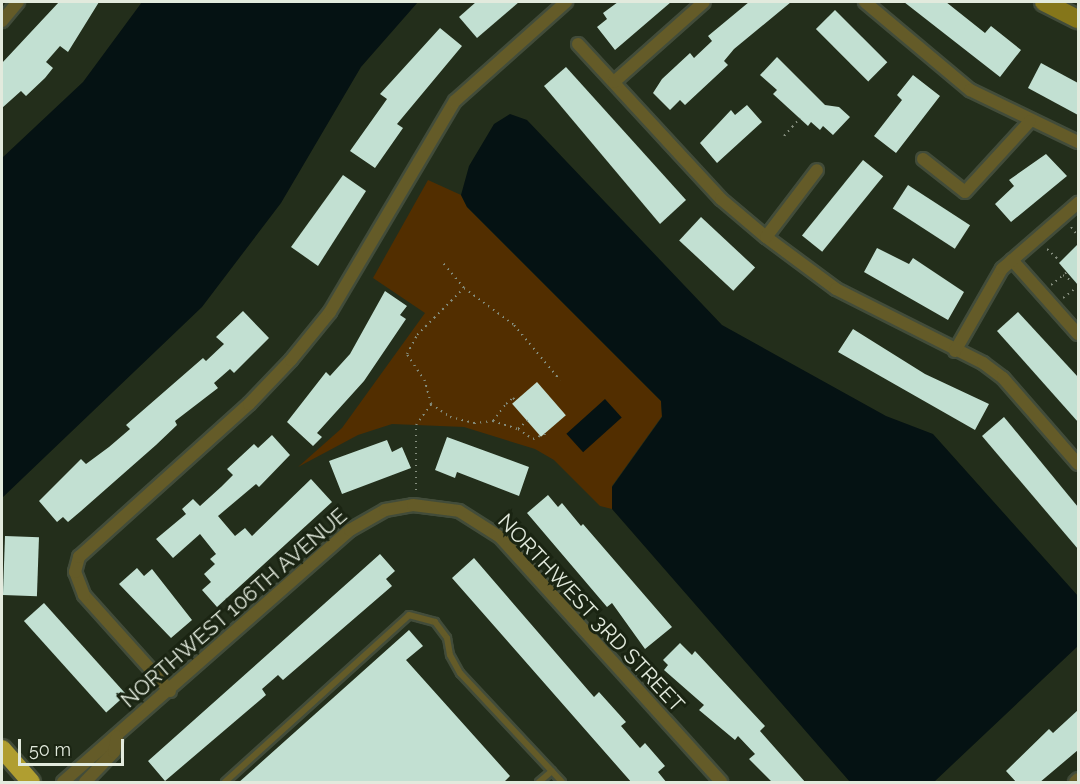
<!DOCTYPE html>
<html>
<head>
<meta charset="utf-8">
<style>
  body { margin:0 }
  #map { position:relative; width:1080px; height:784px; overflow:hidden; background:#232e1b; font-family:Raleway,sans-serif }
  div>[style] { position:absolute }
  .green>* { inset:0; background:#522e00 }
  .water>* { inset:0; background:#051213; transform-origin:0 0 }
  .building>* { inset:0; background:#c2e0d2; transform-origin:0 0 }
  .path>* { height:2px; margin-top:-1px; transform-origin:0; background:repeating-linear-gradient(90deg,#848d7d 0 1.5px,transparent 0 6px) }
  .roads { filter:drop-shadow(2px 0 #424c3a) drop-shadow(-2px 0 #424c3a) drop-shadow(0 2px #424c3a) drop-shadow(0 -2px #424c3a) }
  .lane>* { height:6px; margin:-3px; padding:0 3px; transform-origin:3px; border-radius:3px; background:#645b28 }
  .street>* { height:12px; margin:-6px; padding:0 6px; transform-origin:6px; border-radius:6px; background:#645b28 }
  .secondary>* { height:18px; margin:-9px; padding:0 9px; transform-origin:9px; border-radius:9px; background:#85761a }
  .highway>* { height:18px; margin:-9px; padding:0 9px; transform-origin:9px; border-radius:9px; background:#b09e30 }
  span { translate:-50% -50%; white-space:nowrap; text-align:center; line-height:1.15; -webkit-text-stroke:6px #1a2412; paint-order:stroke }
  .street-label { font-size:21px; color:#e2eadd }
  .frame { position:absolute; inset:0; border:3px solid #e2eadd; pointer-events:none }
  .scale { position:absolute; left:18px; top:739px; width:106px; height:27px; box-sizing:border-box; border:3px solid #e2eadd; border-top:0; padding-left:8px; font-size:18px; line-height:21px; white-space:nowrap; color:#e2eadd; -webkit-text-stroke:4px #1a2412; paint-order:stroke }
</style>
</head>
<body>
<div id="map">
  <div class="green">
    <div style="clip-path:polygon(428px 180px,461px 195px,467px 207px,661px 401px,662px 416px,612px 486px,612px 509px,600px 506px,554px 460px,535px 449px,464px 427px,392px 424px,358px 435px,298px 467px,342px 428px,425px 313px,373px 278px)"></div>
  </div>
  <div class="water">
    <div style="clip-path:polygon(142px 2px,418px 2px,361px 67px,281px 203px,202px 307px,2px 498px,2px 158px,83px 82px)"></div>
    <div style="clip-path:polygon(510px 114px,527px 120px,722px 325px,886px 416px,933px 434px,1078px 596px,1078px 646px,934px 782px,850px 782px,612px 509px,612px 487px,662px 417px,661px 401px,467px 207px,461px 195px,469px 166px,494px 124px)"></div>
    <div style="left:605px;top:399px;width:25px;height:52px;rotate:48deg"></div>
  </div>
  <div class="building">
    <div style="clip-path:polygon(59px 2px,99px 2px,68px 52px,60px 46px,46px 62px,53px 68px,45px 78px,26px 96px,21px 91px,2px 108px,2px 63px)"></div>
    <div style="clip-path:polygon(476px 2px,519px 2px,477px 38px,459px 17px)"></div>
    <div style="clip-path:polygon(618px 2px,671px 2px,615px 50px,597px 27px,607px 19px,603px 13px)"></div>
    <div style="clip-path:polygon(749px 2px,791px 2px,734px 49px,724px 61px,728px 65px,685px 105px,680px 100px,670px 110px,653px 93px,662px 79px,690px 53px,694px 58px,712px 41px,708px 36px)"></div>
    <div style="clip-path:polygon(904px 2px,946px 2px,985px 33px,991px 26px,1021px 50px,1000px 77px)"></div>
    <div style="left:835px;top:10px;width:74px;height:27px;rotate:45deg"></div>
    <div style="clip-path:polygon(440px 28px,462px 46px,397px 124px,403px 128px,375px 168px,350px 151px,387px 99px,380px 94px)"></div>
    <div style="clip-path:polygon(777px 57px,825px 105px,839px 107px,850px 117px,833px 135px,823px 126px,820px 130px,811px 122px,808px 126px,773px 94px,777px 90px,760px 75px)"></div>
    <div style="clip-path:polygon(1041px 63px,1078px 83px,1078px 115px,1028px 88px)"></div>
    <div style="clip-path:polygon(566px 67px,686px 200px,660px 224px,544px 86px)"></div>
    <div style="clip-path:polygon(913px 75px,940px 96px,896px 153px,874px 136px,902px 100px,897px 95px)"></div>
    <div style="clip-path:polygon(747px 105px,762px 122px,717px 163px,700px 143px,731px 110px,735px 115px)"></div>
    <div style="clip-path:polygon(1046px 154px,1067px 176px,1011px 222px,995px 204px,1014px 186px,1009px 180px)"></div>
    <div style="left:863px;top:160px;width:26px;height:97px;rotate:39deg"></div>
    <div style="clip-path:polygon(343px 175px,366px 191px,318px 266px,291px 247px)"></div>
    <div style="left:908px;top:185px;width:74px;height:28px;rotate:33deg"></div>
    <div style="left:701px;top:217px;width:74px;height:32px;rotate:43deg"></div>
    <div style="clip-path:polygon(1078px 244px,1078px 285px,1059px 263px)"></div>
    <div style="clip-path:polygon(877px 248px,909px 264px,913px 258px,964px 292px,948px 320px,864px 272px)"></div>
    <div style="clip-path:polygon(385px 291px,407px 306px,400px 315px,406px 319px,364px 381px,317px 433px,322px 437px,313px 446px,287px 422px,326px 372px,330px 376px,350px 354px)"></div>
    <div style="clip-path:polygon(243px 311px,269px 338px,234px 373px,230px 369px,214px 383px,218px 388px,175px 421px,177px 425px,156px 445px,81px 511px,68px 522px,63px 517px,57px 522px,39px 501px,81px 459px,86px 464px,109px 447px,130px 429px,126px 425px,203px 358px,206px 361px,224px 344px,216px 337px)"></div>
    <div style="clip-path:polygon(1018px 312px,1078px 377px,1078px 422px,997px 331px)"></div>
    <div style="clip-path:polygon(853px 329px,925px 374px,989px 404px,975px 430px,838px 352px)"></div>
    <div style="left:537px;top:382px;width:44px;height:33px;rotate:49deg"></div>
    <div style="clip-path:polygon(1004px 417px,1078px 507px,1078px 549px,982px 436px)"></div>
    <div style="clip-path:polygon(272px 435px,290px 455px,259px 487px,256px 484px,218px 516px,235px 536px,245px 528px,252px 536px,311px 479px,332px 502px,217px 607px,202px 590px,211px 582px,204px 574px,215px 564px,210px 559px,216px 554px,200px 534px,173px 558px,156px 539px,186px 514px,182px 509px,193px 499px,200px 506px,221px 487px,233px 475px,227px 469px,254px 444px,258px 448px)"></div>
    <div style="clip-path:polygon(447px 437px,529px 467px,519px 496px,457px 472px,455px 478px,435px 470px)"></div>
    <div style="clip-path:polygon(387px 440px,392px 452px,402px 447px,411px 468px,342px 494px,329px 461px)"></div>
    <div style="clip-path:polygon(548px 495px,558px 507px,562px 503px,581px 526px,583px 524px,672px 627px,645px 649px,612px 603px,607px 607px,527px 513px)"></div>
    <div style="left:5px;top:536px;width:34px;height:59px;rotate:2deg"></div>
    <div style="clip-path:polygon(380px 554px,395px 571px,386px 579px,392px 586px,283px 680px,278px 675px,262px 689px,266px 695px,165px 781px,148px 761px)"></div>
    <div style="clip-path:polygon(474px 558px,594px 697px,599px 692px,626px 722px,621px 726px,640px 748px,645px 743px,665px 766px,658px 772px,667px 783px,632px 783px,452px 578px)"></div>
    <div style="clip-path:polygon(137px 568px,144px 576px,152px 569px,192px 620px,171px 638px,119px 584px)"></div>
    <div style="left:44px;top:603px;width:123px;height:27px;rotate:48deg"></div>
    <div style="clip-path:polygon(409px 630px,423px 646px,406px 660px,510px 776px,503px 783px,238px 783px)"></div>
    <div style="clip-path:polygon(680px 643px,692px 655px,695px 651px,765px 726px,760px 731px,806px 783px,773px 783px,749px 759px,755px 754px,738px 736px,735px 740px,699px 710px,704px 705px,664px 670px,668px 665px,663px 660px)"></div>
    <div style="clip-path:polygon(1078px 710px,1078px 750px,1039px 783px,1017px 783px,1006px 771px,1049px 729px,1053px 733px)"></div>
  </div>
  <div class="path">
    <div style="left:784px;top:136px;width:24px;rotate:-48deg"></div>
    <div style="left:1071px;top:227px;width:11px;rotate:52deg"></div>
    <div style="left:1047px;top:249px;width:18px;rotate:43deg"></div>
    <div style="left:1063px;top:275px;width:9px;rotate:36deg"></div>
    <div style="left:1051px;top:285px;width:21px;rotate:-39deg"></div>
    <div style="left:464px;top:288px;width:62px;rotate:36.5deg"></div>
    <div style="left:514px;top:325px;width:72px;rotate:50.1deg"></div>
    <div style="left:1063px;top:298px;width:18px;rotate:-38deg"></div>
    <div style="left:431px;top:404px;width:23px;rotate:34deg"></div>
    <div style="left:450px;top:417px;width:25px;rotate:14deg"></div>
    <div style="left:474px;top:423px;width:19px;rotate:-6deg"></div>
    <div style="left:493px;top:421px;width:26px;rotate:18deg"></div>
    <div style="left:518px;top:429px;width:13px;rotate:-42deg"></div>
    <div style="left:493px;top:421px;width:21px;rotate:-53deg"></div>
    <div style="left:506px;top:404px;width:9px;rotate:-41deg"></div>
    <div style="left:513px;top:398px;width:4px;rotate:45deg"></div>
    <div style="left:518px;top:429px;width:18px;rotate:34deg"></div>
    <div style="left:533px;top:439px;width:15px;rotate:-23deg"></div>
    <div style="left:416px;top:490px;width:65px;rotate:-90deg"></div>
    <div style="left:416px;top:425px;width:26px;rotate:-54deg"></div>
    <div style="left:431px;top:404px;width:24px;rotate:-105deg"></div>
    <div style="left:425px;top:381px;width:32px;rotate:-124deg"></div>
    <div style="left:407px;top:354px;width:21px;rotate:-62deg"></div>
    <div style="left:417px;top:335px;width:66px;rotate:-45deg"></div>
    <div style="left:464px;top:288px;width:33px;rotate:-130deg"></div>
  </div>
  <div class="roads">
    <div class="lane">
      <div style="left:225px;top:782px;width:248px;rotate:-42.2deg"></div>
      <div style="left:409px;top:615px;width:27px;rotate:15deg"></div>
      <div style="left:435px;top:622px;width:20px;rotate:53deg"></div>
      <div style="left:447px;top:638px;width:17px;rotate:80deg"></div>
      <div style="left:450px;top:655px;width:21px;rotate:61deg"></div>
      <div style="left:460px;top:673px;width:149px;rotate:46.9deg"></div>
      <div style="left:539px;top:782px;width:17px;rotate:-40deg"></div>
    </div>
    <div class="street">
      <div style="left:865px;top:2px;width:137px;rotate:40deg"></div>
      <div style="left:970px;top:90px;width:120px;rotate:25.7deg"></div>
      <div style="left:2px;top:21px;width:25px;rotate:-50deg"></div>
      <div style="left:578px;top:44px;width:211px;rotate:47.3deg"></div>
      <div style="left:721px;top:199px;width:59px;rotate:40.2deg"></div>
      <div style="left:766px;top:237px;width:87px;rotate:36.6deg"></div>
      <div style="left:836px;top:289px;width:165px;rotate:26.7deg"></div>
      <div style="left:983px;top:363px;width:25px;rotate:37deg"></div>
      <div style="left:1003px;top:378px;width:114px;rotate:48.9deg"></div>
      <div style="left:614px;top:82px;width:120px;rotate:-41.6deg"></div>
      <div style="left:923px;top:159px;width:53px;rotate:38.2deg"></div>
      <div style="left:965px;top:192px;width:96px;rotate:-47.5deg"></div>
      <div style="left:766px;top:237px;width:84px;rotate:-52.7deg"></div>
      <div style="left:1012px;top:260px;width:99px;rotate:48.3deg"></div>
      <div style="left:955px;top:351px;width:95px;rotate:-60.2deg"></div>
      <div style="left:1002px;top:269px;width:101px;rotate:-41deg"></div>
      <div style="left:170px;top:691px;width:129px;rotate:-131.9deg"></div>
      <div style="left:84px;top:595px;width:25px;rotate:-111deg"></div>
      <div style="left:75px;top:572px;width:16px;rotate:-75deg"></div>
      <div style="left:79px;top:557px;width:229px;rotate:-42deg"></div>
      <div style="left:249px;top:404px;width:61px;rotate:-46.3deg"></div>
      <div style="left:291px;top:360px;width:62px;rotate:-50.9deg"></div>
      <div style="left:330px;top:312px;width:245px;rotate:-59.4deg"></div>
      <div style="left:455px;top:101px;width:149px;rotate:-41.7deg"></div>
      <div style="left:63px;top:782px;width:382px;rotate:-41.3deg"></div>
      <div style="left:350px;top:530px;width:40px;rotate:-29.7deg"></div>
      <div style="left:385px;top:510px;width:28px;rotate:-10deg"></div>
      <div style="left:413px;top:505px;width:46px;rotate:7.4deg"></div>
      <div style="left:459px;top:511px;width:49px;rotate:32.4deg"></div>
      <div style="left:500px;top:537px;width:330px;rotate:47.9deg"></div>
      <div style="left:85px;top:782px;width:42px;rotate:-46deg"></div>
      <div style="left:114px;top:752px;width:16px;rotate:-79deg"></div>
      <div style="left:1075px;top:782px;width:4px;rotate:-45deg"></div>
    </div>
    <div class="secondary">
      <div style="left:1044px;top:2px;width:38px;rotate:27deg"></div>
    </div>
    <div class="highway">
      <div style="left:2px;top:749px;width:44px;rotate:48.7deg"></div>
    </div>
  </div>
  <div class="street-label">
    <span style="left:234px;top:608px;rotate:-41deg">NORTHWEST 106TH AVENUE</span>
    <span style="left:591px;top:613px;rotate:47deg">NORTHWEST 3RD STREET</span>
  </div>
  <div class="frame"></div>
  <div class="scale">50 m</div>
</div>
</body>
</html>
